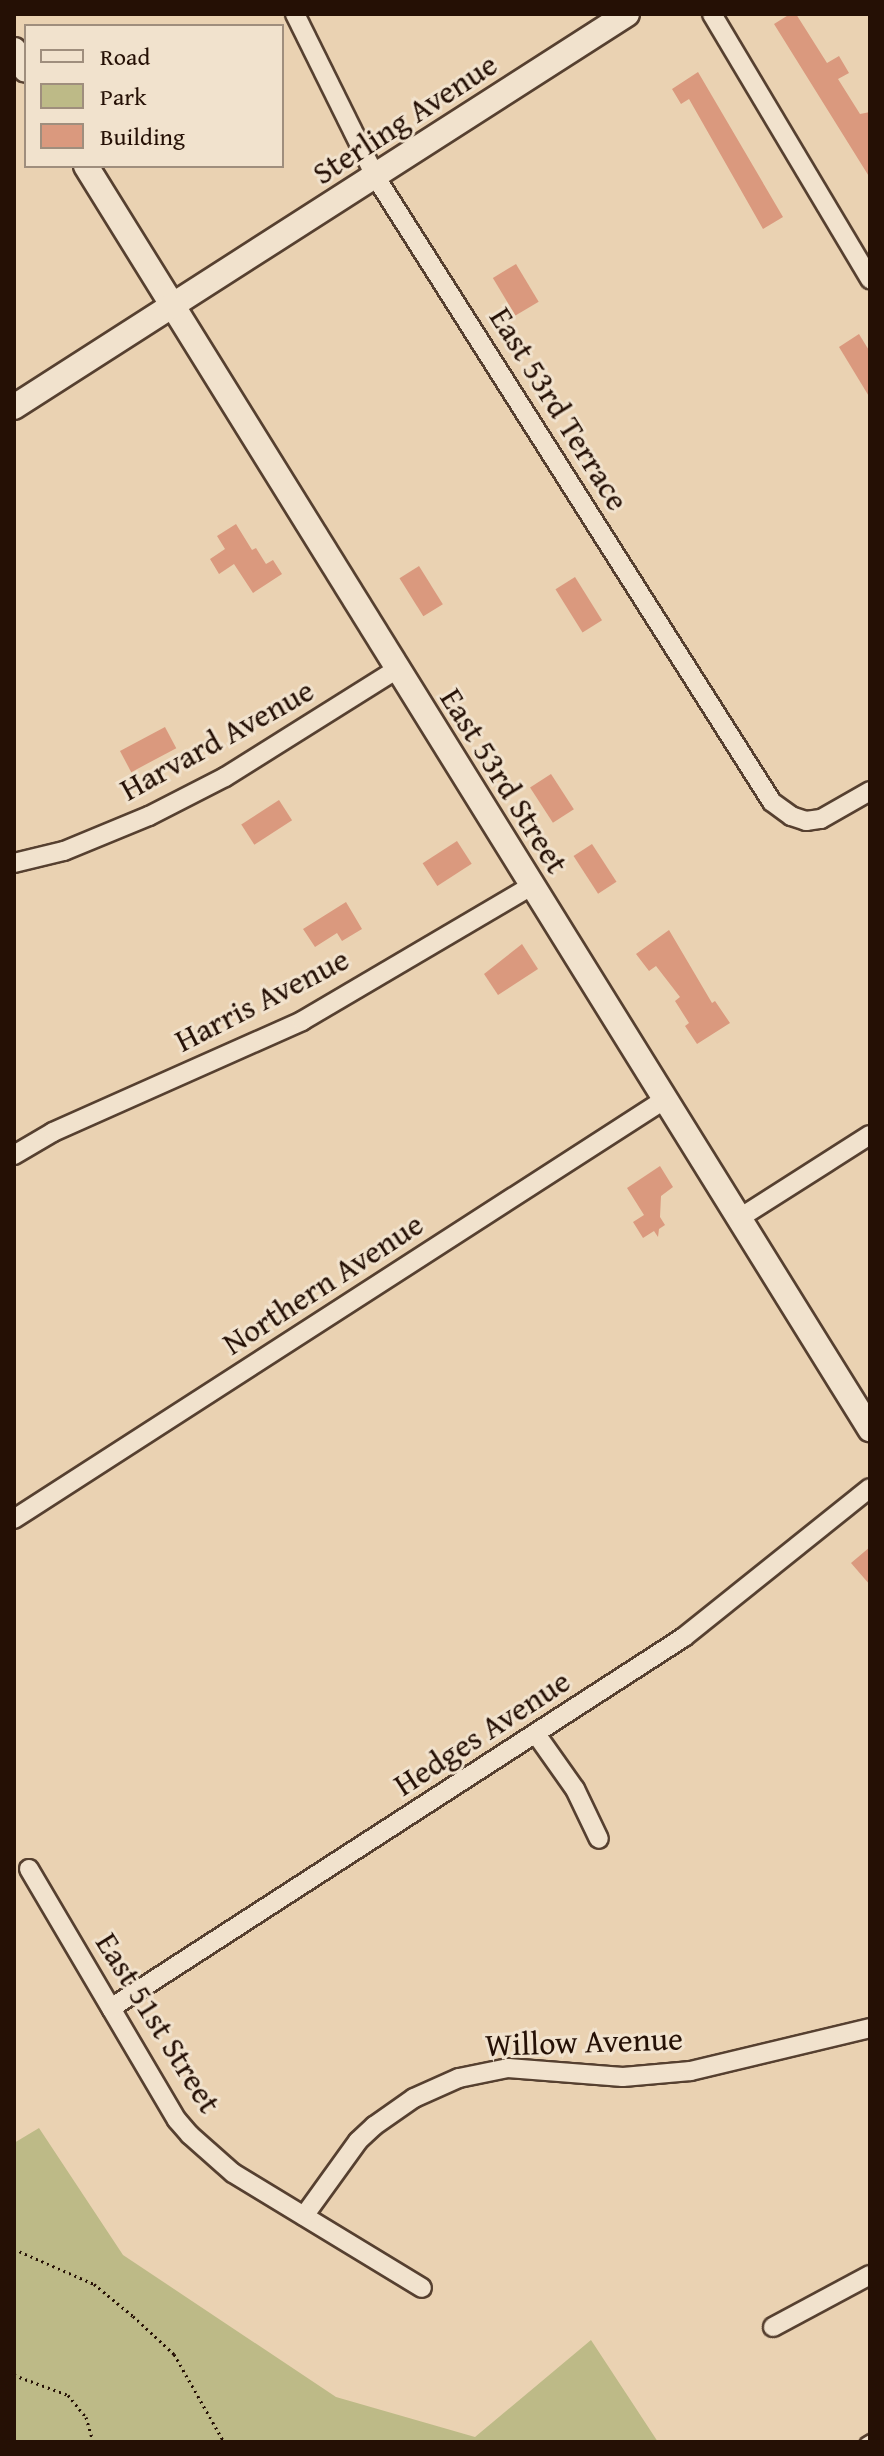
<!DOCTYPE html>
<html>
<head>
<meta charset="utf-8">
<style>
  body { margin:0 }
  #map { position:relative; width:884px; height:2456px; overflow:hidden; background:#ead2b2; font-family:"Gentium Book Plus",serif }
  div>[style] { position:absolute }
  .green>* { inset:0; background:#bdba87 }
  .building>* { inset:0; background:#da997e; transform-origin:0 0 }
  .path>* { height:3px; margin-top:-1.5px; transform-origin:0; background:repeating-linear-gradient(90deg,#251005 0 2px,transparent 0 6px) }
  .roads { filter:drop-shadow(2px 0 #564030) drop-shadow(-2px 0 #564030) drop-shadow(0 2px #564030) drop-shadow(0 -2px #564030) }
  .lane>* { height:9px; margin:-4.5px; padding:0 4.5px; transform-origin:4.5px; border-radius:4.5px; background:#f1e2cd }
  .street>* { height:18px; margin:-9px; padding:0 9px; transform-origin:9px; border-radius:9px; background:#f1e2cd }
  .secondary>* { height:24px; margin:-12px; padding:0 12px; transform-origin:12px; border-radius:12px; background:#f1e2cd }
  span { translate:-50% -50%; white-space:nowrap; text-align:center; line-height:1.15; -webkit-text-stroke:6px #f1e2cd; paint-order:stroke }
  .street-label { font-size:32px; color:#251005 }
  .frame { position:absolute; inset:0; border:16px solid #251005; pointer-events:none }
  .legend { position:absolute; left:24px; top:24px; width:260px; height:144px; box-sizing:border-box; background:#f1e2cd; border:2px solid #9f8e7d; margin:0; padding:10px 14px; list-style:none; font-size:24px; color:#251005 }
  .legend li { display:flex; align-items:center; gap:16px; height:40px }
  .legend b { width:40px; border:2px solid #9f8e7d }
</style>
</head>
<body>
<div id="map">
  <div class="green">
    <div style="clip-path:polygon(39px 2128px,123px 2255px,336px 2397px,475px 2437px,591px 2340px,658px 2442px,14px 2442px,14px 2143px)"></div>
  </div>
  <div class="building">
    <div style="clip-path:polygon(790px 14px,796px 14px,827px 63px,839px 56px,849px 73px,838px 79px,860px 114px,870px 112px,870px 178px,774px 24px)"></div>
    <div style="clip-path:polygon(698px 72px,783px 217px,763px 229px,689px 99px,681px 104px,672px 89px)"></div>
    <div style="left:516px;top:264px;width:44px;height:27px;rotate:59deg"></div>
    <div style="clip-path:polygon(859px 334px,870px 352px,870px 398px,839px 347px)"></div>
    <div style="clip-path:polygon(236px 524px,252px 550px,256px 548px,266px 564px,273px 560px,282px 574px,253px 593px,234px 564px,219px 574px,210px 559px,225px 549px,217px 536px)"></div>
    <div style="left:419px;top:566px;width:45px;height:23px;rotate:58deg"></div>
    <div style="left:575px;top:577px;width:51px;height:23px;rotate:58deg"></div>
    <div style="left:165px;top:727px;width:24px;height:51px;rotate:62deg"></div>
    <div style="left:551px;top:774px;width:42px;height:25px;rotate:57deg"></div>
    <div style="left:279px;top:800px;width:24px;height:45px;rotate:57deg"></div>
    <div style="left:457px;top:841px;width:27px;height:41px;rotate:57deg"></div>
    <div style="left:592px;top:844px;width:45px;height:22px;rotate:57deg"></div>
    <div style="clip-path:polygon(346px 902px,362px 929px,342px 941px,337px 933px,315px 947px,303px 929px)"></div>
    <div style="clip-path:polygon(669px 930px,712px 1003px,715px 1001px,730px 1023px,697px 1044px,685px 1026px,689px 1023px,675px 1001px,680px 997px,656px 966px,649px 971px,636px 954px)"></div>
    <div style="clip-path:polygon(522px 944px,538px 969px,498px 995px,484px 974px)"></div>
    <div style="clip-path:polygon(660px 1166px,673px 1187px,661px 1196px,660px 1217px,665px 1225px,659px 1229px,658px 1237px,654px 1231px,643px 1238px,633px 1222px,644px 1215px,627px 1188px)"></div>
    <div style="clip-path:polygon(870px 1547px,870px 1585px,851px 1563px)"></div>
  </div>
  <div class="path">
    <div style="left:14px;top:2249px;width:87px;rotate:23.6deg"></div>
    <div style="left:94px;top:2284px;width:50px;rotate:39.4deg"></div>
    <div style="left:133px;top:2316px;width:56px;rotate:42.8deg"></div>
    <div style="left:174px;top:2354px;width:101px;rotate:60.4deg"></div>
    <div style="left:14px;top:2375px;width:58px;rotate:20.3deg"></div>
    <div style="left:68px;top:2395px;width:28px;rotate:51deg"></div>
    <div style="left:86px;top:2417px;width:26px;rotate:74deg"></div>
  </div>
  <div class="roads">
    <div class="lane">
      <div style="left:865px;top:2442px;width:6px;rotate:-31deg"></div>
    </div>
    <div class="street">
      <div style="left:295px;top:14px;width:181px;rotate:63.7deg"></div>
      <div style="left:375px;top:176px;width:741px;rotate:57.62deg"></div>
      <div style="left:772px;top:802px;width:24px;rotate:36deg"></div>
      <div style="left:791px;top:816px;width:16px;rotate:18deg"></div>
      <div style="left:806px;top:821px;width:15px;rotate:-8deg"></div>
      <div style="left:821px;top:819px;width:56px;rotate:-29.7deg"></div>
      <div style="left:712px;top:14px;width:309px;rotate:59.2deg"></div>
      <div style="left:14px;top:863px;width:51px;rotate:-13.5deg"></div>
      <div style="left:64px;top:851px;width:92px;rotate:-22.4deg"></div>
      <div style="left:149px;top:816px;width:85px;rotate:-27.2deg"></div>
      <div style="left:225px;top:777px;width:203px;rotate:-32.1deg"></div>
      <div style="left:14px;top:1155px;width:45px;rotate:-30.5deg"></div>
      <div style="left:53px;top:1132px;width:273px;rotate:-24deg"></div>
      <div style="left:302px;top:1021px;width:266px;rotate:-30.5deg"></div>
      <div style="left:738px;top:1219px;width:156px;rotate:-32.5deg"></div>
      <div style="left:14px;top:1519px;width:773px;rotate:-32.81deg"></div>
      <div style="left:536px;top:1734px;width:67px;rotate:54.7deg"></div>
      <div style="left:575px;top:1789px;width:55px;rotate:64.4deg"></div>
      <div style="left:29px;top:1869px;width:291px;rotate:59.5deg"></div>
      <div style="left:177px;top:2120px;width:20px;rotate:49deg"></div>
      <div style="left:190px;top:2135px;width:57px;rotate:41.5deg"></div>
      <div style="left:233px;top:2173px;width:221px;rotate:31.3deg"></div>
      <div style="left:111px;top:2008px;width:683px;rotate:-32.92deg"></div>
      <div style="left:684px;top:1637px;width:238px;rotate:-38.7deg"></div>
      <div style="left:304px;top:2216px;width:92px;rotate:-54.2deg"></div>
      <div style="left:358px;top:2141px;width:22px;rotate:-43deg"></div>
      <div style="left:374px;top:2126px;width:49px;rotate:-35deg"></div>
      <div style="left:414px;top:2098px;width:49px;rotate:-24deg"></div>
      <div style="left:459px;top:2078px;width:50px;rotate:-11.5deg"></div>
      <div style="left:508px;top:2068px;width:115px;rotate:4.5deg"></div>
      <div style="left:623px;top:2077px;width:68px;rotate:-5deg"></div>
      <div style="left:691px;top:2071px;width:184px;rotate:-13.5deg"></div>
      <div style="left:773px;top:2327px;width:110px;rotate:-28.2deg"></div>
    </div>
    <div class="secondary">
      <div style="left:14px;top:50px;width:23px;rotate:59deg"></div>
      <div style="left:86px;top:166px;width:1487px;rotate:58.17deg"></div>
      <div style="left:14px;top:407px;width:728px;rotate:-32.66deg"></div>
    </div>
  </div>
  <div class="street-label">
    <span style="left:405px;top:119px;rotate:-33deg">Sterling Avenue</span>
    <span style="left:559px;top:409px;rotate:58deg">East 53rd Terrace</span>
    <span style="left:217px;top:740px;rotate:-29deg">Harvard Avenue</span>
    <span style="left:504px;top:781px;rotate:58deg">East 53rd Street</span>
    <span style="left:262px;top:1000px;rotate:-27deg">Harris Avenue</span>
    <span style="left:323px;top:1284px;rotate:-33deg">Northern Avenue</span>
    <span style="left:482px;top:1733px;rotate:-33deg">Hedges Avenue</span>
    <span style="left:158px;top:2023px;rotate:58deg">East 51st Street</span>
    <span style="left:584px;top:2042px;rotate:-2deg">Willow Avenue</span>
  </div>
  <div class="frame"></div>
  <ul class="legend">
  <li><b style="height:10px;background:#f1e2cd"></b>Road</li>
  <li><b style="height:22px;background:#bdba87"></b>Park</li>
  <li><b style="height:22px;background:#da997e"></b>Building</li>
  </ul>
</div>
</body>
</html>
